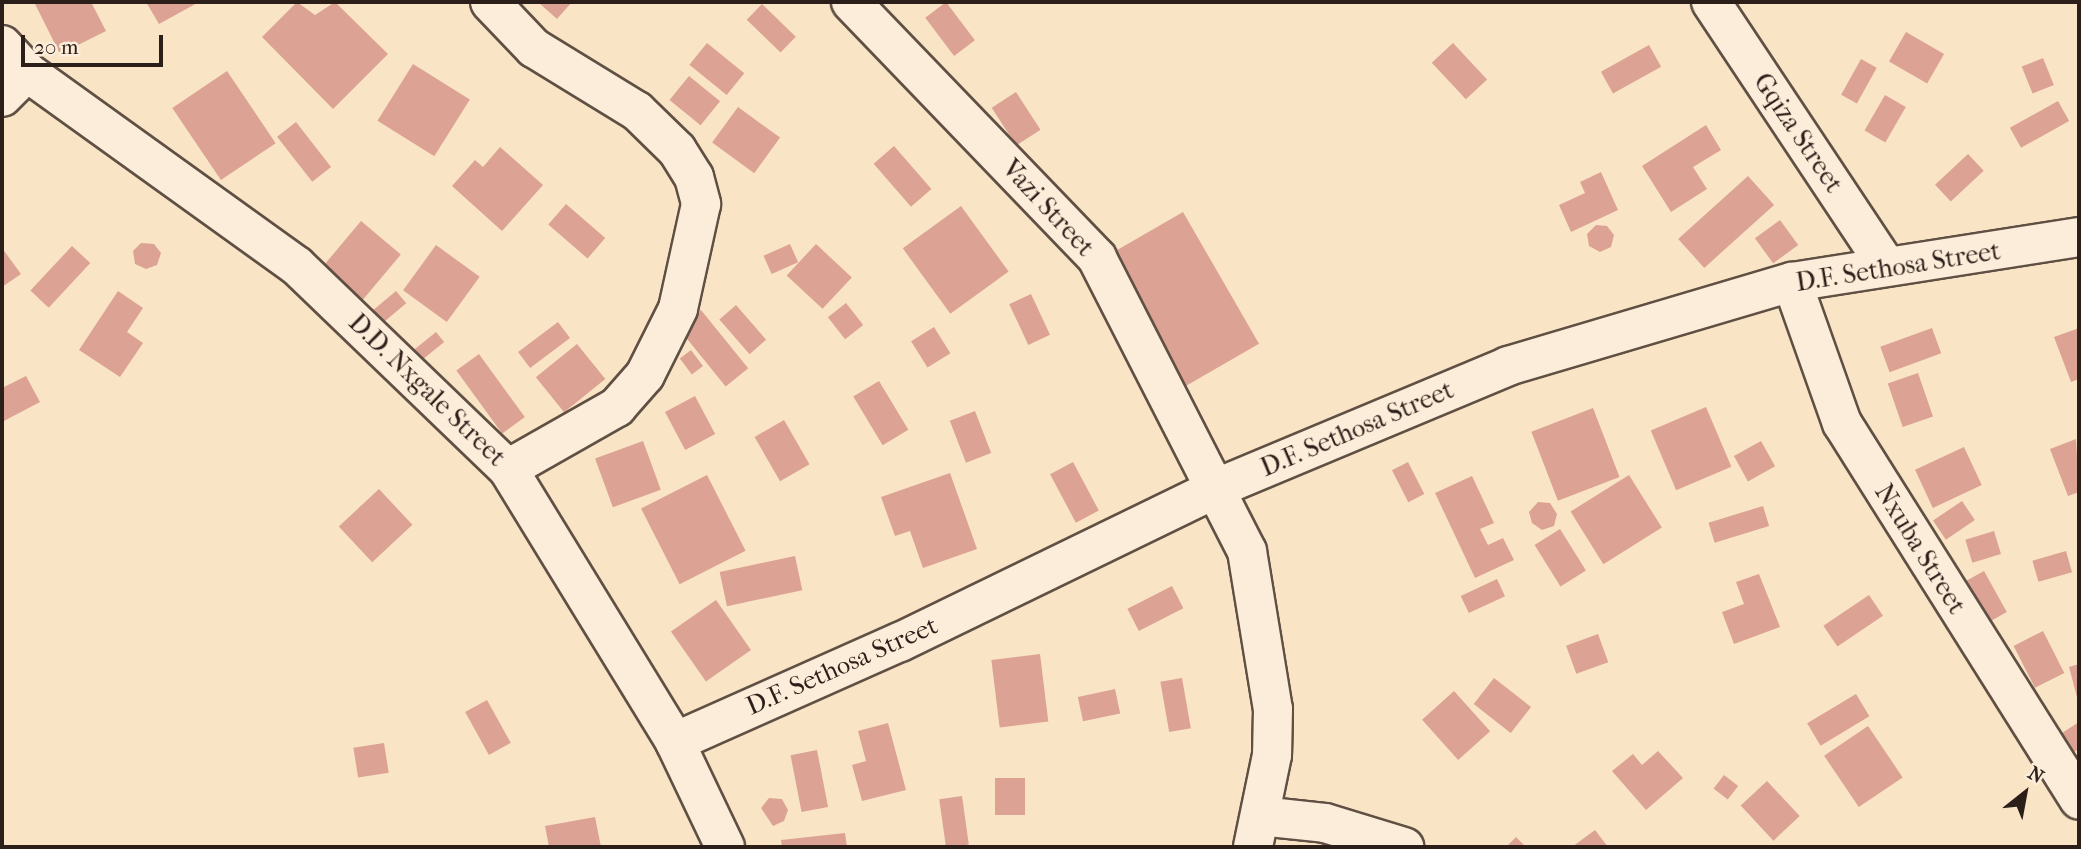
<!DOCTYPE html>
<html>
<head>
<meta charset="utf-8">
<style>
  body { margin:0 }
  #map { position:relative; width:2081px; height:849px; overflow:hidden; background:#fae4c6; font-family:"IM FELL French Canon",serif }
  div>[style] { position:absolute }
  .building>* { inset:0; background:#dca394; transform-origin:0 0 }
  .roads { filter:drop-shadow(2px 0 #605044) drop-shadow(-2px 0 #605044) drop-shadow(0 2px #605044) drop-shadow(0 -2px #605044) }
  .minor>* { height:38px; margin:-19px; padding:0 19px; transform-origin:19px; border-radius:19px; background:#fcedda }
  span { translate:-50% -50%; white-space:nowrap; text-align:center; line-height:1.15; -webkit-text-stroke:5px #fcedda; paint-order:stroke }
  .street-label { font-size:26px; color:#2c1e18 }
  .frame { position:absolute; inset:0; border:4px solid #2c1e18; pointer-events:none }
  .north { position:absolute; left:1990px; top:758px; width:70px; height:70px; -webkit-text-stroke:5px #fcedda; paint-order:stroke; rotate:31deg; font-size:19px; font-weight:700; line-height:28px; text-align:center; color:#2c1e18 }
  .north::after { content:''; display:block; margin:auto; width:24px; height:32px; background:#2c1e18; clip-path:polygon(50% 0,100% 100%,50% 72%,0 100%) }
  .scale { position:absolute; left:21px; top:35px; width:142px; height:32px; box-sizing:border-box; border:4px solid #2c1e18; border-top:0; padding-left:9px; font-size:21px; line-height:24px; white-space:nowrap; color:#2c1e18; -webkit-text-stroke:5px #fcedda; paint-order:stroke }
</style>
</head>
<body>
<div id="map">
  <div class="building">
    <div style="clip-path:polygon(34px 2px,91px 2px,106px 31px,60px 54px)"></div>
    <div style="clip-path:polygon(146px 2px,199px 2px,159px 24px)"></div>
    <div style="clip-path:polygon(297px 2px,315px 15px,335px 2px,388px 54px,333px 109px,262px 37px)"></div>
    <div style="clip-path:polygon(538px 2px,572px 2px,557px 19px)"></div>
    <div style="left:946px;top:2px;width:48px;height:26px;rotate:53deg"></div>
    <div style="left:762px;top:4px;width:47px;height:22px;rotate:44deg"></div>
    <div style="left:1906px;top:32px;width:44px;height:34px;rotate:30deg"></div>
    <div style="left:707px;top:43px;width:48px;height:28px;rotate:39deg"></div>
    <div style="left:1453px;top:43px;width:50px;height:29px;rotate:47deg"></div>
    <div style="left:1649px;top:45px;width:25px;height:55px;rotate:61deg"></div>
    <div style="left:2043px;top:58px;width:29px;height:23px;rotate:68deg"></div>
    <div style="left:1861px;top:59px;width:18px;height:41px;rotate:29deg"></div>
    <div style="left:413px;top:64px;width:67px;height:67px;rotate:32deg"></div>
    <div style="left:227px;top:71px;width:87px;height:66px;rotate:56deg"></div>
    <div style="left:689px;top:76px;width:40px;height:31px;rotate:39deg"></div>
    <div style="left:1016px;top:92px;width:45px;height:29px;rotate:57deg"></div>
    <div style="left:1885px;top:95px;width:24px;height:41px;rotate:30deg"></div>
    <div style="left:2058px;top:101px;width:23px;height:55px;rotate:61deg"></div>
    <div style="left:738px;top:107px;width:52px;height:44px;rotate:36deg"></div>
    <div style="left:296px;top:122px;width:57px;height:24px;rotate:52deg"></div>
    <div style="clip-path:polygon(1706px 125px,1721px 150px,1693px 167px,1707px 189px,1671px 212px,1642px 166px)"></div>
    <div style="left:894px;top:146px;width:57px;height:27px;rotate:49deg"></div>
    <div style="clip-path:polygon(500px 147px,543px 185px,502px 231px,452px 186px,475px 160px,483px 167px)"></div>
    <div style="left:1968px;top:154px;width:23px;height:45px;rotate:47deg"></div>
    <div style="clip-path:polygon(1601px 172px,1618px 210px,1571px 232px,1559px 205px,1585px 193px,1580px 182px)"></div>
    <div style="left:1748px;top:176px;width:39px;height:94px;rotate:48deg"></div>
    <div style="left:566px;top:204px;width:52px;height:27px;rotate:41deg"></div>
    <div style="left:961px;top:206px;width:81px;height:72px;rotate:54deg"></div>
    <div style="left:1183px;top:212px;width:152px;height:90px;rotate:60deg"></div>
    <div style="left:1780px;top:220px;width:31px;height:31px;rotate:54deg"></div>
    <div style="left:361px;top:221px;width:52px;height:65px;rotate:40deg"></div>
    <div style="clip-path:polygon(1596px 225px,1607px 226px,1614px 235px,1611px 247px,1600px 252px,1589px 246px,1587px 234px)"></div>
    <div style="clip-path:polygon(141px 243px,154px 244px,161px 253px,157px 265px,146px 269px,135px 264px,133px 251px)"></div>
    <div style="left:790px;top:244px;width:20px;height:29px;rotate:66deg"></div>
    <div style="left:816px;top:244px;width:49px;height:43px;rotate:43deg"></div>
    <div style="left:436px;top:245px;width:54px;height:56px;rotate:36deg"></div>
    <div style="left:72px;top:246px;width:25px;height:61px;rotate:43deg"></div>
    <div style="clip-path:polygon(2px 248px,21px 274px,2px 287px)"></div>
    <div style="clip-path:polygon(118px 291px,143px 308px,127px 332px,143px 343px,120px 377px,79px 350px)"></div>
    <div style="left:396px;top:291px;width:16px;height:41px;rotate:50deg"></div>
    <div style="left:1031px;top:294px;width:45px;height:24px;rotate:65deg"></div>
    <div style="left:846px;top:303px;width:28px;height:23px;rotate:52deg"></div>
    <div style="left:736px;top:305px;width:46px;height:22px;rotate:49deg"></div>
    <div style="left:701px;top:310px;width:75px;height:29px;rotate:51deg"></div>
    <div style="left:558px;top:322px;width:20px;height:50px;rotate:53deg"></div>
    <div style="left:934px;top:327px;width:31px;height:27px;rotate:58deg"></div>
    <div style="left:1932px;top:328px;width:27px;height:55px;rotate:70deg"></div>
    <div style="clip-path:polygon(2079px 328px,2079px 379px,2071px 382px,2054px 337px)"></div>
    <div style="left:436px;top:332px;width:13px;height:31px;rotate:51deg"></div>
    <div style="left:577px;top:344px;width:45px;height:53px;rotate:51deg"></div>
    <div style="left:691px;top:350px;width:20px;height:14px;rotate:53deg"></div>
    <div style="left:479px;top:354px;width:78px;height:28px;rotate:54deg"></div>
    <div style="left:1918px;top:373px;width:46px;height:32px;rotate:71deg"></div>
    <div style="clip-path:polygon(26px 376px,40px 402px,2px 422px,2px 388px)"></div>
    <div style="left:879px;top:381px;width:57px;height:30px;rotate:59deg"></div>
    <div style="left:695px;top:396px;width:43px;height:34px;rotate:62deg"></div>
    <div style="left:1706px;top:407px;width:65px;height:60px;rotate:67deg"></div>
    <div style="left:1593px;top:408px;width:74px;height:66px;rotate:69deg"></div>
    <div style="left:975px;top:411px;width:45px;height:27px;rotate:69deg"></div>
    <div style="left:784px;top:420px;width:51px;height:34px;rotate:60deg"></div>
    <div style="clip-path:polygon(2076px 439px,2079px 492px,2068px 496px,2050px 449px)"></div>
    <div style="left:643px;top:441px;width:52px;height:51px;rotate:70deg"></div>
    <div style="left:1761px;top:441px;width:29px;height:31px;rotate:61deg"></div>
    <div style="left:1964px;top:447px;width:42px;height:54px;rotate:65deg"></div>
    <div style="left:1073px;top:462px;width:55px;height:26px;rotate:62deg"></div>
    <div style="left:1408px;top:462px;width:36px;height:18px;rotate:63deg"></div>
    <div style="clip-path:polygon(950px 473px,977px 549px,923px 568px,910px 531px,895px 536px,881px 497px)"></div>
    <div style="left:707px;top:475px;width:85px;height:74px;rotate:63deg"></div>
    <div style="left:1629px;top:475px;width:62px;height:69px;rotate:58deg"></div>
    <div style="clip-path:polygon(1472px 476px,1494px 523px,1480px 529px,1488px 545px,1503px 538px,1514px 560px,1475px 578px,1435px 493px)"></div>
    <div style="left:379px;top:489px;width:49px;height:55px;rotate:47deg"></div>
    <div style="left:1962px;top:501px;width:23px;height:35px;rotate:56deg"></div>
    <div style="clip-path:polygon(1538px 502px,1550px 503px,1557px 514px,1554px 526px,1542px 530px,1532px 523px,1529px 512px)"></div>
    <div style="left:1763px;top:506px;width:21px;height:57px;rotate:73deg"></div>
    <div style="left:1560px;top:529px;width:49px;height:30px;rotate:58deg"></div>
    <div style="left:1994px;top:531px;width:24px;height:30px;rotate:73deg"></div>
    <div style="left:2066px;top:551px;width:22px;height:35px;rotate:74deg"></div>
    <div style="left:795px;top:556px;width:35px;height:77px;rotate:78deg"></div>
    <div style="left:1984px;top:571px;width:47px;height:30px;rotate:61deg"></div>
    <div style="clip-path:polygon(1759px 574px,1780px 627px,1734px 644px,1722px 612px,1744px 604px,1736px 582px)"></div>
    <div style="left:1497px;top:579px;width:19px;height:40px;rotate:65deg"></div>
    <div style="left:1172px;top:586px;width:25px;height:50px;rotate:63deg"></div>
    <div style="left:1869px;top:595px;width:25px;height:55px;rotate:56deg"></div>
    <div style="left:716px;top:600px;width:61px;height:55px;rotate:55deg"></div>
    <div style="left:2043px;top:631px;width:47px;height:33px;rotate:63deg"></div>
    <div style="left:1598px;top:634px;width:30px;height:34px;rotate:70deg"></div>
    <div style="left:1040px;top:654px;width:68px;height:49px;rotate:83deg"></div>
    <div style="clip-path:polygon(2079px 664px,2079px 701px,2078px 701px,2069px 667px)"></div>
    <div style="left:1182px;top:678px;width:51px;height:22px;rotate:80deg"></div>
    <div style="left:1494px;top:678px;width:47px;height:33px;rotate:38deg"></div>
    <div style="left:1115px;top:689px;width:25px;height:38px;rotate:78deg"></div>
    <div style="left:1454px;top:691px;width:54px;height:43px;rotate:48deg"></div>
    <div style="left:1856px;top:694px;width:26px;height:57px;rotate:59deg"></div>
    <div style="left:487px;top:700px;width:49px;height:25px;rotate:61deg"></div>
    <div style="clip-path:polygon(2079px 722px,2079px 749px,2074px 752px,2062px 733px)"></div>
    <div style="clip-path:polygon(888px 723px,906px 790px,862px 801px,852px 765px,866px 761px,858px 731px)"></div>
    <div style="left:1868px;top:726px;width:62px;height:53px;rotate:56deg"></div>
    <div style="left:384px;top:743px;width:30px;height:31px;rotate:81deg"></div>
    <div style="left:817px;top:750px;width:58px;height:27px;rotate:79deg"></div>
    <div style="clip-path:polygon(1658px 751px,1683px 778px,1646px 810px,1612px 771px,1633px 754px,1642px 765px)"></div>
    <div style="left:1724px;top:775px;width:18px;height:17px;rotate:38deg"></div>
    <div style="left:995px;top:778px;width:30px;height:37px"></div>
    <div style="left:1767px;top:781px;width:48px;height:36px;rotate:47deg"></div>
    <div style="left:962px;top:796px;width:49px;height:23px;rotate:82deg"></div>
    <div style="clip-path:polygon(769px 798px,782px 799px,788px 810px,784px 821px,773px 826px,761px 808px)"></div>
    <div style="clip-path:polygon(595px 817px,601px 847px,549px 847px,545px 826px)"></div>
    <div style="clip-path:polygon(1595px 830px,1608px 847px,1572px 847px)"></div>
    <div style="clip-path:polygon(845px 833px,847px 847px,782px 847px,781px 840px)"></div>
    <div style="clip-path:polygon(1516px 837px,1526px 847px,1506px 847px)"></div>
  </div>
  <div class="roads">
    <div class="minor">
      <div style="left:490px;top:2px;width:64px;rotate:46.3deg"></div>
      <div style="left:534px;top:48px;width:121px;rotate:31.5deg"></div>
      <div style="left:637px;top:111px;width:56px;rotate:44.3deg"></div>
      <div style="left:677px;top:150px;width:32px;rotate:58deg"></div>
      <div style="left:694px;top:177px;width:28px;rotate:75deg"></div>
      <div style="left:701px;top:204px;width:107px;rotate:102.4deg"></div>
      <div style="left:678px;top:309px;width:74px;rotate:116.6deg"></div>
      <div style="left:645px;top:375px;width:43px;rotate:131.2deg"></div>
      <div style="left:617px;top:407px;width:125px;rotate:150.4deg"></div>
      <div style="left:851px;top:2px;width:355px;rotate:46.1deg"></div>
      <div style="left:1097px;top:258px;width:329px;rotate:62.9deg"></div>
      <div style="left:1247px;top:551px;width:160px;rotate:80.7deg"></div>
      <div style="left:1273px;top:709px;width:46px;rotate:91.2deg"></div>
      <div style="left:1272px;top:755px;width:94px;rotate:101.7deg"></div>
      <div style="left:1711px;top:2px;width:315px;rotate:56.4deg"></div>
      <div style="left:2px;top:45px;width:37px;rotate:47deg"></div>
      <div style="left:27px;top:72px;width:332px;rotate:35.7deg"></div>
      <div style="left:297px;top:266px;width:293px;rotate:43.9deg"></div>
      <div style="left:508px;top:469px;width:320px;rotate:58.5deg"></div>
      <div style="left:675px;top:742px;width:116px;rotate:64.5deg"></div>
      <div style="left:2px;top:97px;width:35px;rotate:-45deg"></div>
      <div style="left:1792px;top:282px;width:150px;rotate:70.5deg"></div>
      <div style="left:1842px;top:423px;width:445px;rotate:57.8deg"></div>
      <div style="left:675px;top:742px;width:246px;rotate:-24deg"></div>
      <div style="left:900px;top:642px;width:352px;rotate:-25.9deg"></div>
      <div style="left:1217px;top:488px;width:316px;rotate:-22.7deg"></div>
      <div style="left:1508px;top:366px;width:296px;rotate:-16.5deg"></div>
      <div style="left:1792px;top:282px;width:291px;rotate:-8.9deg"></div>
      <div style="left:1260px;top:816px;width:65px;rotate:6.1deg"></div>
      <div style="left:1325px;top:823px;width:83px;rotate:16.9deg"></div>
    </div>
  </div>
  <div class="street-label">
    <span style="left:1798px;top:133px;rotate:56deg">Gqiza Street</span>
    <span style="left:1048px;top:208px;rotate:47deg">Vazi Street</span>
    <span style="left:1898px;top:267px;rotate:-9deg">D.F. Sethosa Street</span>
    <span style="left:427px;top:390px;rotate:44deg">D.D. Nxgale Street</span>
    <span style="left:1357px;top:429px;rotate:-23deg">D.F. Sethosa Street</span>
    <span style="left:1920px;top:549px;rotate:58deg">Nxuba Street</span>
    <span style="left:842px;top:666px;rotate:-24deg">D.F. Sethosa Street</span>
  </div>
  <div class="frame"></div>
  <div class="north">N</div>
  <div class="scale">20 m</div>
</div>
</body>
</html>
